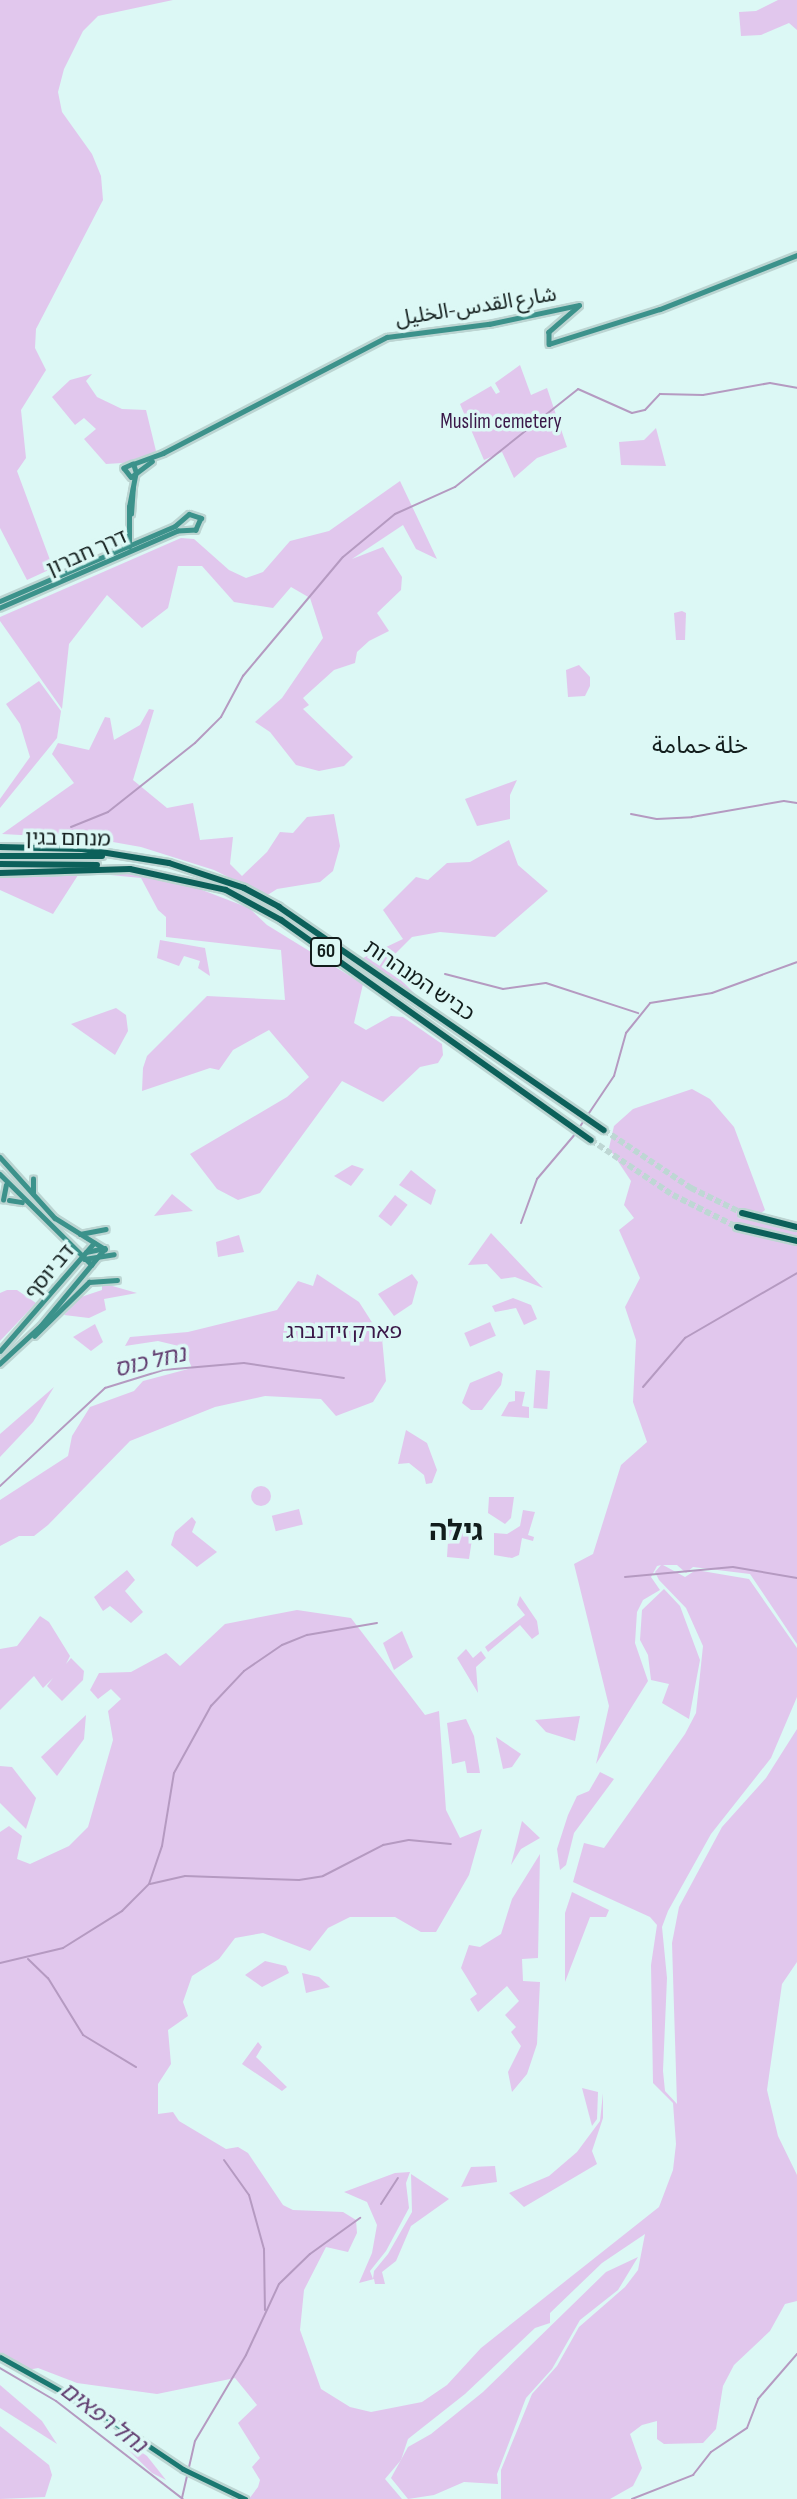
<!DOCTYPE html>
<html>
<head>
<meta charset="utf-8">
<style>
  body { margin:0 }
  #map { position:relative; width:797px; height:2499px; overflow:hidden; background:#dcf8f5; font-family:"Sofia Sans Condensed","Noto Sans Arabic","Noto Sans Hebrew",sans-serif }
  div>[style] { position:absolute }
  .green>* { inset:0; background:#e1c7ed; transform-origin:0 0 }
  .round { border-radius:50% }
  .stream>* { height:2px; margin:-1px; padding:0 1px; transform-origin:1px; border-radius:1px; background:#b59ac1 }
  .highway-tunnel>* { height:6px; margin-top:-3px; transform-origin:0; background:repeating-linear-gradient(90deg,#bed7d4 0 6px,transparent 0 9px) }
  .roads { filter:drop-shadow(2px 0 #bcd5d2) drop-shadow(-2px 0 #bcd5d2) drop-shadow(0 2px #bcd5d2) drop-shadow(0 -2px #bcd5d2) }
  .secondary>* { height:4.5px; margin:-2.25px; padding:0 2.25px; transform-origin:2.25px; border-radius:2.25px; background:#3c928b }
  .primary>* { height:5px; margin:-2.5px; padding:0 2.5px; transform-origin:2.5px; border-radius:2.5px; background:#1a7871 }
  .highway>* { height:6px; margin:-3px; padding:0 3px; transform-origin:3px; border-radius:3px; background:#0c605a }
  span { translate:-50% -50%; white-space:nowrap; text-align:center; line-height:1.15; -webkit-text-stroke:7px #dcf8f5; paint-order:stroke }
  .shield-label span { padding:2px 5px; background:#dcf8f5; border:2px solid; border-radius:5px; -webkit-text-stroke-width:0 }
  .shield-label { font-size:19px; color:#121d1c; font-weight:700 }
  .street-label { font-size:21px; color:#121d1c }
  .park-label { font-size:21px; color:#3a1748 }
  .water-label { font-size:23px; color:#603c6f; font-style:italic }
  .quarter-label { font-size:24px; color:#121d1c }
  .district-label { font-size:28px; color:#121d1c; font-weight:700 }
</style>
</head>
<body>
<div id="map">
  <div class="green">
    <div style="clip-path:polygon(0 0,173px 0,98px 16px,83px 31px,64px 69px,58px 92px,62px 112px,92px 154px,101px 176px,103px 200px,36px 329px,35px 348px,46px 370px,21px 410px,26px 458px,17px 471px,53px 568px,27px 580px,0 528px)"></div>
    <div style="clip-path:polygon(778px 0,797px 0,797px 30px,789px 23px,761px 35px,741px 36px,739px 12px,756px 11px)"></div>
    <div style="clip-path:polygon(520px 365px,531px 395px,547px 388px,567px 447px,537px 458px,514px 478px,502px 452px,484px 460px,460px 404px,491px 386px,496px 394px,500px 392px,495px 383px)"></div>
    <div style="clip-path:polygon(92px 374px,86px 381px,97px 397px,122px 409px,146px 410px,156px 451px,138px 462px,106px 464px,84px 439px,96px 429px,84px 418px,75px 425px,52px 397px,70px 380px)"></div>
    <div style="clip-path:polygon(656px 428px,666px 466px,621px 465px,619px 442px,644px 440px)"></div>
    <div style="clip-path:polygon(400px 481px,437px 559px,416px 549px,403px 525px,352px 559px,383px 547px,402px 577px,401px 590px,377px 613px,389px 631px,369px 641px,357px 652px,355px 663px,334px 670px,303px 698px,309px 705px,303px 709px,353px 757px,344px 766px,319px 771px,296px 765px,270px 732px,255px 722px,282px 698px,323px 638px,310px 598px,291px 587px,273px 608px,234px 602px,202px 566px,178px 566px,168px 608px,142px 628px,107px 595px,69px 644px,62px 709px,0 621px,0 617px,181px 538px,194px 539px,229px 570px,246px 578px,263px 572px,290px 541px,329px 531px)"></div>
    <div style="clip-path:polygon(682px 611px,686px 613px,685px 640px,676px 640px,674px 613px)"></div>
    <div style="clip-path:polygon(579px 665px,590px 677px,590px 686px,585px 696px,568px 697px,566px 670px)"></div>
    <div style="clip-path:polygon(39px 681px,61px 711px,57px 738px,0 808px,0 799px,30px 757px,20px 724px,6px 704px)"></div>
    <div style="clip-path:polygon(149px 709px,154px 710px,133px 780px,167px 808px,193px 803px,200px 840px,233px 837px,230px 864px,242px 876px,267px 852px,280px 832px,293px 833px,307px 817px,334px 814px,340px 846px,333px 871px,320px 882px,277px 889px,266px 896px,214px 870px,141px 847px,96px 839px,2px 834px,74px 783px,52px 754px,58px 743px,89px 750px,105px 717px,110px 718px,114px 740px,140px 725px)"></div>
    <div style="clip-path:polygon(517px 780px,510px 795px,510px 819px,477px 826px,465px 799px)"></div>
    <div style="clip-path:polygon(509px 840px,518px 865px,548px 891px,495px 937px,440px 932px,412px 937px,389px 960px,393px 972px,420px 999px,363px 958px,403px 939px,383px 910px,416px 877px,428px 880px,447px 863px,470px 862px)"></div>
    <div style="clip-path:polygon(58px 865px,94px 866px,184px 883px,249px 908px,267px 925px,363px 984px,354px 1023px,366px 1030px,391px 1016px,403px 1017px,442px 1044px,443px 1055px,438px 1063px,420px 1067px,383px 1102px,342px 1081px,260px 1193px,238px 1200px,217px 1189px,190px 1154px,287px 1097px,309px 1077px,269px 1030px,233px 1050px,219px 1070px,210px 1068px,142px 1091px,143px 1068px,147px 1056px,207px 996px,285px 1000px,281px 950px,166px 937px,166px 917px,158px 910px,141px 878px,80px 872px,53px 914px,0 890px,0 872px)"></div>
    <div style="clip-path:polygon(160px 940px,205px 948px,210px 976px,198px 968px,200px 961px,184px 956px,179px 966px,157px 958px)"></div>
    <div style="clip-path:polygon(116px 1008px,126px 1015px,128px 1031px,115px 1055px,71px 1024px)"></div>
    <div style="clip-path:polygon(692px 1089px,710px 1099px,734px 1127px,765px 1210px,760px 1214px,741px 1209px,738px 1218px,797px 1229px,797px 1644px,750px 1574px,693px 1567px,686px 1573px,677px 1565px,663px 1565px,685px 1577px,696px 1570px,749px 1579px,797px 1648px,797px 1697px,771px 1758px,711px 1834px,668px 1911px,662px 1927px,667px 1978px,663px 2071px,665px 2091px,677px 2104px,672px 1943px,679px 1907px,722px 1827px,766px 1778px,797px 1729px,797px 1962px,782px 1984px,767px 2090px,778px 2136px,797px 2175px,797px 2301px,785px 2304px,770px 2331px,734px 2365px,723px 2386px,716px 2429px,703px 2443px,664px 2444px,657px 2439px,657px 2421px,642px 2425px,630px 2434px,642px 2468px,633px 2486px,610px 2499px,501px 2499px,501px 2470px,532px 2394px,557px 2366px,579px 2327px,625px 2287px,638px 2270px,645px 2234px,602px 2263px,550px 2313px,550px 2323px,535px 2328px,465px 2394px,408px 2439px,401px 2460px,385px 2479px,402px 2499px,249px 2499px,258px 2487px,260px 2480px,252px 2467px,260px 2458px,238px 2423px,257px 2405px,235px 2378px,157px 2394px,77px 2383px,38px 2368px,23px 2371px,0 2359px,0 1832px,9px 1826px,22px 1836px,17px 1859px,30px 1864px,69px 1846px,88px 1827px,113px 1740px,108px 1711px,121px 1699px,111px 1689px,98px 1699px,90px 1690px,99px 1673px,131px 1672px,166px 1653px,180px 1666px,225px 1624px,297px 1610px,351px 1618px,425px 1715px,439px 1711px,446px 1810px,460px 1838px,482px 1829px,469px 1875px,436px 1932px,421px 1932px,395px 1917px,350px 1917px,328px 1928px,310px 1951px,263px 1933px,235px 1938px,219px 1959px,192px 1976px,183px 2002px,188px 2016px,168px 2030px,171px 2064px,158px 2084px,158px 2114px,173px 2112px,179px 2121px,226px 2149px,238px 2147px,248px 2153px,283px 2205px,293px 2210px,343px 2212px,356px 2220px,357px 2233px,348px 2252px,326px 2247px,304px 2290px,300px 2330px,321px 2389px,350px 2407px,371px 2412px,422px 2402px,447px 2385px,481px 2348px,659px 2207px,673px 2170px,676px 2144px,673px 2103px,653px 2083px,651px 1965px,657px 1925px,650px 1917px,573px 1882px,584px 1843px,604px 1848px,685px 1734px,696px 1713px,703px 1646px,686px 1608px,659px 1580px,655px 1572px,661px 1565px,657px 1566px,651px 1577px,660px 1590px,643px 1600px,637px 1612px,635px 1643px,648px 1681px,596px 1764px,609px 1706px,574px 1564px,593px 1554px,621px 1465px,647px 1442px,633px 1402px,636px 1340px,625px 1307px,640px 1278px,619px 1230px,634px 1218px,624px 1205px,631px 1181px,609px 1148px,614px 1126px,633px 1109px)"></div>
    <div style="clip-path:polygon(352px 1165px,364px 1169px,351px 1186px,334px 1176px)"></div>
    <div style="clip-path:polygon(411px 1170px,436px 1190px,431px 1205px,399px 1185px)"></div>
    <div style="clip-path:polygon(172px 1194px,193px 1211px,154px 1216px)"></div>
    <div style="left:395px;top:1195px;width:16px;height:27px;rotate:38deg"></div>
    <div style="clip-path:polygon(491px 1233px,543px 1288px,515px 1277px,501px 1279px,487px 1264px,468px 1265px)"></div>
    <div style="clip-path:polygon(239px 1235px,244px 1252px,218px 1257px,216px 1242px)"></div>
    <div style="clip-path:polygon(317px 1274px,359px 1302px,382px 1338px,386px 1381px,373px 1402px,336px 1416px,321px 1399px,265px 1396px,215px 1407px,130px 1441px,48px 1525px,34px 1536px,19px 1536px,0 1546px,0 1500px,68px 1456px,72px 1436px,90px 1407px,134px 1391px,143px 1381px,192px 1368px,183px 1347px,158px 1341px,125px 1346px,130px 1337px,188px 1332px,277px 1310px,298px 1281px,313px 1286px)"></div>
    <div style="clip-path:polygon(412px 1274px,418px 1282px,412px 1304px,394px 1316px,378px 1294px)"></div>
    <div style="clip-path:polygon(102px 1283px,137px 1293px,104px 1299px,106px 1310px,89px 1318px,64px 1315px,81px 1297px,102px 1290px)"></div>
    <div style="clip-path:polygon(7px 1290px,17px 1290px,36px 1303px,0 1341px,0 1293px)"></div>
    <div style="clip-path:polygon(513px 1298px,531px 1305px,537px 1319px,524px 1325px,516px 1308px,495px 1312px,492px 1306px)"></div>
    <div style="left:490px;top:1322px;width:15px;height:28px;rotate:67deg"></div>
    <div style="clip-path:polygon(95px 1324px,103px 1342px,91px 1351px,73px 1337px)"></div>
    <div style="left:536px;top:1370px;width:14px;height:38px;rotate:4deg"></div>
    <div style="clip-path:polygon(499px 1371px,503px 1374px,501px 1385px,482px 1410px,471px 1410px,462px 1403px,470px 1383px)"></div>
    <div style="clip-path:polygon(54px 1387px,33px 1422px,0 1457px,0 1434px)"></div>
    <div style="clip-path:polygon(515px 1391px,525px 1392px,522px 1406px,529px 1407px,529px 1418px,501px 1416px,509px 1402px,515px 1401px)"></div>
    <div style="clip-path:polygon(406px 1430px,427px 1443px,437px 1470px,432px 1483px,426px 1484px,424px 1475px,409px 1463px,398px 1464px)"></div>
    <div class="round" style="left:251px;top:1486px;width:20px;height:20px"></div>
    <div style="clip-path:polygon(489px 1497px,514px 1497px,511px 1518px,505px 1524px,488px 1513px)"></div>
    <div style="left:299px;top:1509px;width:16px;height:28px;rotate:76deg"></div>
    <div style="clip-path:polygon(523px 1510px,535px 1512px,528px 1535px,534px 1537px,533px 1541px,522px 1538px,519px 1555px,512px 1558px,494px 1555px,494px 1533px,507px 1534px,520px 1526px)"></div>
    <div style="clip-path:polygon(192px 1517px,196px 1522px,192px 1532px,217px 1552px,197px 1567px,171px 1545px,175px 1532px)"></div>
    <div style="clip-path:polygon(431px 1523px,474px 1526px,469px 1559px,447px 1557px,448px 1541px,432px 1535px)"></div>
    <div style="clip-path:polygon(127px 1570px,135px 1580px,125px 1591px,143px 1612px,131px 1623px,110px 1606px,103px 1611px,94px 1597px)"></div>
    <div style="clip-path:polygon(664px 1589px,680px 1606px,700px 1660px,689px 1719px,662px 1703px,669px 1684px,651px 1680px,648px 1655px,640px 1640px,642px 1610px)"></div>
    <div style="clip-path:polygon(520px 1596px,537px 1621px,539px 1634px,532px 1639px,520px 1625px,488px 1652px,485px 1647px,525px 1615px,517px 1605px)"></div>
    <div style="clip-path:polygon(40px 1616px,49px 1622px,70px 1656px,66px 1664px,71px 1658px,84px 1671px,83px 1680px,62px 1701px,47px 1686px,53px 1678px,43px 1688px,34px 1676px,0 1710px,0 1649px,17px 1646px)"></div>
    <div style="clip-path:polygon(402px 1631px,413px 1657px,394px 1670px,383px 1643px)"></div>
    <div style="clip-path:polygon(466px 1649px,473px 1658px,481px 1651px,486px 1658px,476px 1667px,478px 1693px,457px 1658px)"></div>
    <div style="clip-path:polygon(86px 1715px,84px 1739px,57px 1776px,41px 1757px)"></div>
    <div style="clip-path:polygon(580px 1716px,575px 1741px,546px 1732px,535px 1720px)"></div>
    <div style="clip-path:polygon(466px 1719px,474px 1736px,480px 1773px,467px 1773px,465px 1761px,452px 1764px,447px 1723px)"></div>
    <div style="clip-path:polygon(496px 1737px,521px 1754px,512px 1767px,503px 1769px)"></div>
    <div style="clip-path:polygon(0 1766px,12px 1767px,36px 1798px,26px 1829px,0 1803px)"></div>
    <div style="clip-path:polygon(600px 1772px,614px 1779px,574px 1833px,566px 1865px,560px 1870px,557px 1849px,568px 1815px,577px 1796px,589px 1791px)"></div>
    <div style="clip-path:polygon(522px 1821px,540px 1838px,521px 1849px,511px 1865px)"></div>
    <div style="clip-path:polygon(540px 1854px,538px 1958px,522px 1959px,523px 1981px,540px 1982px,537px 2044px,527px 2074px,512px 2092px,508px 2072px,521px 2046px,511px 2032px,516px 2027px,505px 2015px,519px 2001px,507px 1986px,478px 2012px,470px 1999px,477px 1994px,461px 1968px,469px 1945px,480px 1947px,501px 1934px,512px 1899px)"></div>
    <div style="clip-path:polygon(572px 1892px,609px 1910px,606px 1917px,590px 1917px,565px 1982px,565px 1913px)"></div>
    <div style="clip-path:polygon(265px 1961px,286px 1966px,289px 1973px,262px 1987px,245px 1975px)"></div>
    <div style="clip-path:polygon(302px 1973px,319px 1977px,330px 1987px,306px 1993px)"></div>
    <div style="clip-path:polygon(258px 2042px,262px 2047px,256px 2057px,287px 2087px,282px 2091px,242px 2064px)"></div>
    <div style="clip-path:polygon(582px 2088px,598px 2092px,597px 2119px,592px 2126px)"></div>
    <div style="clip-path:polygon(603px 2093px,603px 2118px,592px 2151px,597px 2164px,524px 2207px,509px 2193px,549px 2176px,577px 2152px,600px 2121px)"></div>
    <div style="clip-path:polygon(495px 2166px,497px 2182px,461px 2187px,471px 2167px)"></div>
    <div style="clip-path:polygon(410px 2172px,406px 2183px,409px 2208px,386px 2251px,370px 2271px,373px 2279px,374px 2271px,388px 2254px,412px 2212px,411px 2174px,449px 2199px,411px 2226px,396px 2261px,382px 2272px,385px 2284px,375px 2284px,374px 2279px,359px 2283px,372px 2253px,377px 2225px,367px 2202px,344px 2192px,395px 2173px)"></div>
    <div style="clip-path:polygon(638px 2257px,618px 2290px,580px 2320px,552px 2369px,526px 2398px,497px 2474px,498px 2484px,464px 2482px,434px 2495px,408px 2499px,391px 2478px,408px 2447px,431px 2434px,483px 2392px,606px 2272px)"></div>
    <div style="clip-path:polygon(0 2385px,42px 2421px,57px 2444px,0 2408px)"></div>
    <div style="clip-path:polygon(0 2426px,49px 2465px,52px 2475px,45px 2497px,0 2499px)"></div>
    <div style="clip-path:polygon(125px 2441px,147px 2456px,166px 2480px,152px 2473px,123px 2445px)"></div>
  </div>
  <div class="stream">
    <div style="left:631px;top:814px;width:26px;rotate:11deg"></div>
    <div style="left:657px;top:819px;width:35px;rotate:-3deg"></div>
    <div style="left:692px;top:817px;width:93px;rotate:-9.9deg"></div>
    <div style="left:784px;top:801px;width:13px;rotate:9deg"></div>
    <div style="left:71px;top:827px;width:40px;rotate:-22deg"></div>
    <div style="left:108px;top:812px;width:111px;rotate:-38.4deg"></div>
    <div style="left:195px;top:743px;width:37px;rotate:-45deg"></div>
    <div style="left:221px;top:717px;width:47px;rotate:-61.8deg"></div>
    <div style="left:243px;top:676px;width:155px;rotate:-50deg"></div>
    <div style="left:343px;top:557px;width:67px;rotate:-39.6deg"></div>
    <div style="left:395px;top:514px;width:66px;rotate:-24.2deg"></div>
    <div style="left:455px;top:487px;width:157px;rotate:-38.5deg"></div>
    <div style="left:578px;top:389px;width:59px;rotate:24deg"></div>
    <div style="left:632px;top:413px;width:13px;rotate:-13deg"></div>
    <div style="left:645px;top:410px;width:22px;rotate:-47deg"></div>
    <div style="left:660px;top:394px;width:43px;rotate:1.3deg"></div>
    <div style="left:703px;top:395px;width:68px;rotate:-10.2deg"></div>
    <div style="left:770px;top:383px;width:27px;rotate:10deg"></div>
    <div style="left:445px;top:974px;width:60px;rotate:14.5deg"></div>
    <div style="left:503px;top:989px;width:43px;rotate:-7.9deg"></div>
    <div style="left:546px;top:983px;width:97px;rotate:18.1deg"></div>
    <div style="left:579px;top:1128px;width:63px;rotate:-56.1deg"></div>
    <div style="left:614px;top:1076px;width:45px;rotate:-74.4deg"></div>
    <div style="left:626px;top:1033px;width:38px;rotate:-51deg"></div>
    <div style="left:650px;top:1003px;width:63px;rotate:-9.2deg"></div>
    <div style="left:712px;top:993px;width:90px;rotate:-20deg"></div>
    <div style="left:521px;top:1223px;width:47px;rotate:-70deg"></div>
    <div style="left:537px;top:1179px;width:60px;rotate:-49.7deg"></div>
    <div style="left:643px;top:1387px;width:65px;rotate:-49.4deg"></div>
    <div style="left:685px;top:1338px;width:129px;rotate:-30.1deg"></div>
    <div style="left:0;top:1486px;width:144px;rotate:-43deg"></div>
    <div style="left:105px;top:1388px;width:61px;rotate:-17.2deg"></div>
    <div style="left:163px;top:1370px;width:81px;rotate:-4.9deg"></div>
    <div style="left:244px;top:1363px;width:101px;rotate:8.5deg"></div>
    <div style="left:625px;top:1577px;width:108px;rotate:-5.3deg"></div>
    <div style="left:733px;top:1567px;width:65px;rotate:9.8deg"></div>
    <div style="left:150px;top:1884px;width:36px;rotate:-13deg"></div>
    <div style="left:185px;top:1876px;width:114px;rotate:2deg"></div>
    <div style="left:299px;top:1880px;width:24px;rotate:-9deg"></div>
    <div style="left:323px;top:1876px;width:68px;rotate:-27.3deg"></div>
    <div style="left:383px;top:1845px;width:26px;rotate:-11deg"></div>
    <div style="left:409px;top:1840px;width:42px;rotate:5.4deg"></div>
    <div style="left:28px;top:1959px;width:28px;rotate:44deg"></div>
    <div style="left:48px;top:1978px;width:67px;rotate:58.4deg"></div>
    <div style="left:83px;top:2035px;width:62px;rotate:31.1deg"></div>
    <div style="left:0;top:1963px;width:65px;rotate:-13.4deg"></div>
    <div style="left:63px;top:1948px;width:70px;rotate:-32.1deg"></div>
    <div style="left:122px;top:1911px;width:38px;rotate:-45deg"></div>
    <div style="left:149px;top:1884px;width:40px;rotate:-71.1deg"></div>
    <div style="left:162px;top:1846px;width:74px;rotate:-80.7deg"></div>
    <div style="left:174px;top:1773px;width:77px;rotate:-61.1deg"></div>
    <div style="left:211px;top:1706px;width:48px;rotate:-46.7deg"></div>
    <div style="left:244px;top:1671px;width:46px;rotate:-34.4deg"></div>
    <div style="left:282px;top:1645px;width:27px;rotate:-22deg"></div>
    <div style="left:307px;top:1635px;width:71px;rotate:-9.7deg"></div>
    <div style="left:224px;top:2160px;width:43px;rotate:54.5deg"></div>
    <div style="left:249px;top:2195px;width:56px;rotate:74.5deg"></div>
    <div style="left:264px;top:2249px;width:61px;rotate:89.1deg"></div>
    <div style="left:381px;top:2204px;width:31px;rotate:-57deg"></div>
    <div style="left:0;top:2368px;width:65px;rotate:30.5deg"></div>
    <div style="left:56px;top:2401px;width:160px;rotate:37.7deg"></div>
    <div style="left:182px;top:2498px;width:58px;rotate:-77.2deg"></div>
    <div style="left:195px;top:2441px;width:100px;rotate:-59.3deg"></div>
    <div style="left:246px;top:2355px;width:78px;rotate:-65.1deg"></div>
    <div style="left:279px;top:2284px;width:43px;rotate:-44.1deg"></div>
    <div style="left:310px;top:2254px;width:62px;rotate:-35.8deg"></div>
    <div style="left:632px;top:2499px;width:66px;rotate:-21.5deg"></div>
    <div style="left:693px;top:2475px;width:29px;rotate:-52deg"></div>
    <div style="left:711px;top:2452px;width:43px;rotate:-33.7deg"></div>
    <div style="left:747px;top:2428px;width:31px;rotate:-69deg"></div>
    <div style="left:758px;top:2399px;width:60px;rotate:-49.1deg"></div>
  </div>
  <div class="highway-tunnel">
    <div style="left:604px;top:1130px;width:105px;rotate:33.7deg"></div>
    <div style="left:691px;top:1188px;width:57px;rotate:26.1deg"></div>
    <div style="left:591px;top:1140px;width:99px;rotate:33.9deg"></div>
    <div style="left:673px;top:1195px;width:72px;rotate:26.6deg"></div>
  </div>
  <div class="roads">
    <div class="secondary">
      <div style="left:579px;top:306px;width:40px;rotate:139deg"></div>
      <div style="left:549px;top:332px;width:12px;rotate:90deg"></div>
      <div style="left:549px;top:344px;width:116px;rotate:-17.5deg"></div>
      <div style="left:660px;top:309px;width:147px;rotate:-21.5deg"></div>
      <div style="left:133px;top:464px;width:32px;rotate:-20deg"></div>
      <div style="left:163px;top:453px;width:252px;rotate:-27.4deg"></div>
      <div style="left:387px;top:337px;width:103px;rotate:-7.3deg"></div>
      <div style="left:489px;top:324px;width:92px;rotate:-11.9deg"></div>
      <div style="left:136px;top:473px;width:9px;rotate:-108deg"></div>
      <div style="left:133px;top:464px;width:10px;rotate:156deg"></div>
      <div style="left:124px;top:468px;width:11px;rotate:52deg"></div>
      <div style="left:131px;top:477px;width:26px;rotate:-37deg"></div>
      <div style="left:131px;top:514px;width:26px;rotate:-86deg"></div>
      <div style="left:129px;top:547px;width:40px;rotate:-90deg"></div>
      <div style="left:129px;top:507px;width:33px;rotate:-79deg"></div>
      <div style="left:0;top:601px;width:190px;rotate:-23.2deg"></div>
      <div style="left:175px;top:526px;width:18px;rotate:-41deg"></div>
      <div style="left:189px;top:514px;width:13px;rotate:18deg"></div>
      <div style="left:201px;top:518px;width:13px;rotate:113deg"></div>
      <div style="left:196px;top:530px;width:18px;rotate:177deg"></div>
      <div style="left:178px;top:531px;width:194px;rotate:156.6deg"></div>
      <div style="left:0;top:1157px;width:82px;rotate:48deg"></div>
      <div style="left:55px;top:1218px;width:59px;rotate:31.8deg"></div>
      <div style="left:105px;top:1249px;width:100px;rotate:129.7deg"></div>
      <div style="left:41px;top:1326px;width:56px;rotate:137.2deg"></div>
      <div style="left:0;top:1174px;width:129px;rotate:44.7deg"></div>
      <div style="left:33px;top:1194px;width:15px;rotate:-90deg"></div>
      <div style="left:3px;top:1200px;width:15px;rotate:-79deg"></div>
      <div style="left:9px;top:1200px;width:13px;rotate:9deg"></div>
      <div style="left:80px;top:1234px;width:26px;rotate:-11deg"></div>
      <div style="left:86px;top:1252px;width:19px;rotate:-12deg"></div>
      <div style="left:84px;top:1259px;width:30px;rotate:-9deg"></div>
      <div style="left:34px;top:1336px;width:77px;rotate:-44.5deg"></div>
      <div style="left:89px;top:1282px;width:28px;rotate:-4deg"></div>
      <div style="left:0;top:1351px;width:143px;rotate:-49deg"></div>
    </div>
    <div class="primary">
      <div style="left:0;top:2357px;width:109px;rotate:29.2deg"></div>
      <div style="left:95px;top:2410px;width:106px;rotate:33.8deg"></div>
      <div style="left:183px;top:2469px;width:69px;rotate:25.8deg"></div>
    </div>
    <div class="highway">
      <div style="left:0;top:847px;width:82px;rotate:1.4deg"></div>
      <div style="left:82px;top:849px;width:88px;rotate:9.1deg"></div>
      <div style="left:169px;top:863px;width:79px;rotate:18.4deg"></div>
      <div style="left:244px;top:888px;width:40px;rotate:28deg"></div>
      <div style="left:279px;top:907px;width:394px;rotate:34.5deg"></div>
      <div style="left:0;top:856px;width:102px"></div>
      <div style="left:0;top:864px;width:97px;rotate:0.6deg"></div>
      <div style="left:0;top:873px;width:130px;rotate:-1.8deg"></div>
      <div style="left:130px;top:869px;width:98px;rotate:12.3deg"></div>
      <div style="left:226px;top:890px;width:63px;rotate:28.6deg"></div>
      <div style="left:281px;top:920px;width:380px;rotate:35.4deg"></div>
      <div style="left:742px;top:1213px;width:57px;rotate:14.3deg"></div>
      <div style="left:737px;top:1227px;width:62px;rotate:13.1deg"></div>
    </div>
  </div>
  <div class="shield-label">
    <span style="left:326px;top:952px">60</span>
  </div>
  <div class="street-label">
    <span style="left:476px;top:307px;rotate:-9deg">شارع القدس-الخليل</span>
    <span style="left:87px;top:553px;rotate:-24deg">דרך חברון</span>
    <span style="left:68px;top:839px;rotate:1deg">מנחם בגין</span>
    <span style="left:419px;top:981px;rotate:34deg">כביש המנהרות</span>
    <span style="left:50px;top:1272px;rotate:-50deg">דב יוסף</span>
  </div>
  <div class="park-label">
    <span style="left:501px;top:422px">Muslim cemetery</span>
    <span style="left:344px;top:1332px">פארק זידנברג</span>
  </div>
  <div class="water-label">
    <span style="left:150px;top:1362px;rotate:-13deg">נחל כוס</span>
    <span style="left:103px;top:2418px;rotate:37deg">נחל רפאים</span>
  </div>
  <div class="quarter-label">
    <span style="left:700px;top:746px">خلة حمامة</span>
  </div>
  <div class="district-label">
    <span style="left:456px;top:1532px">גילה</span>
  </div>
</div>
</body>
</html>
